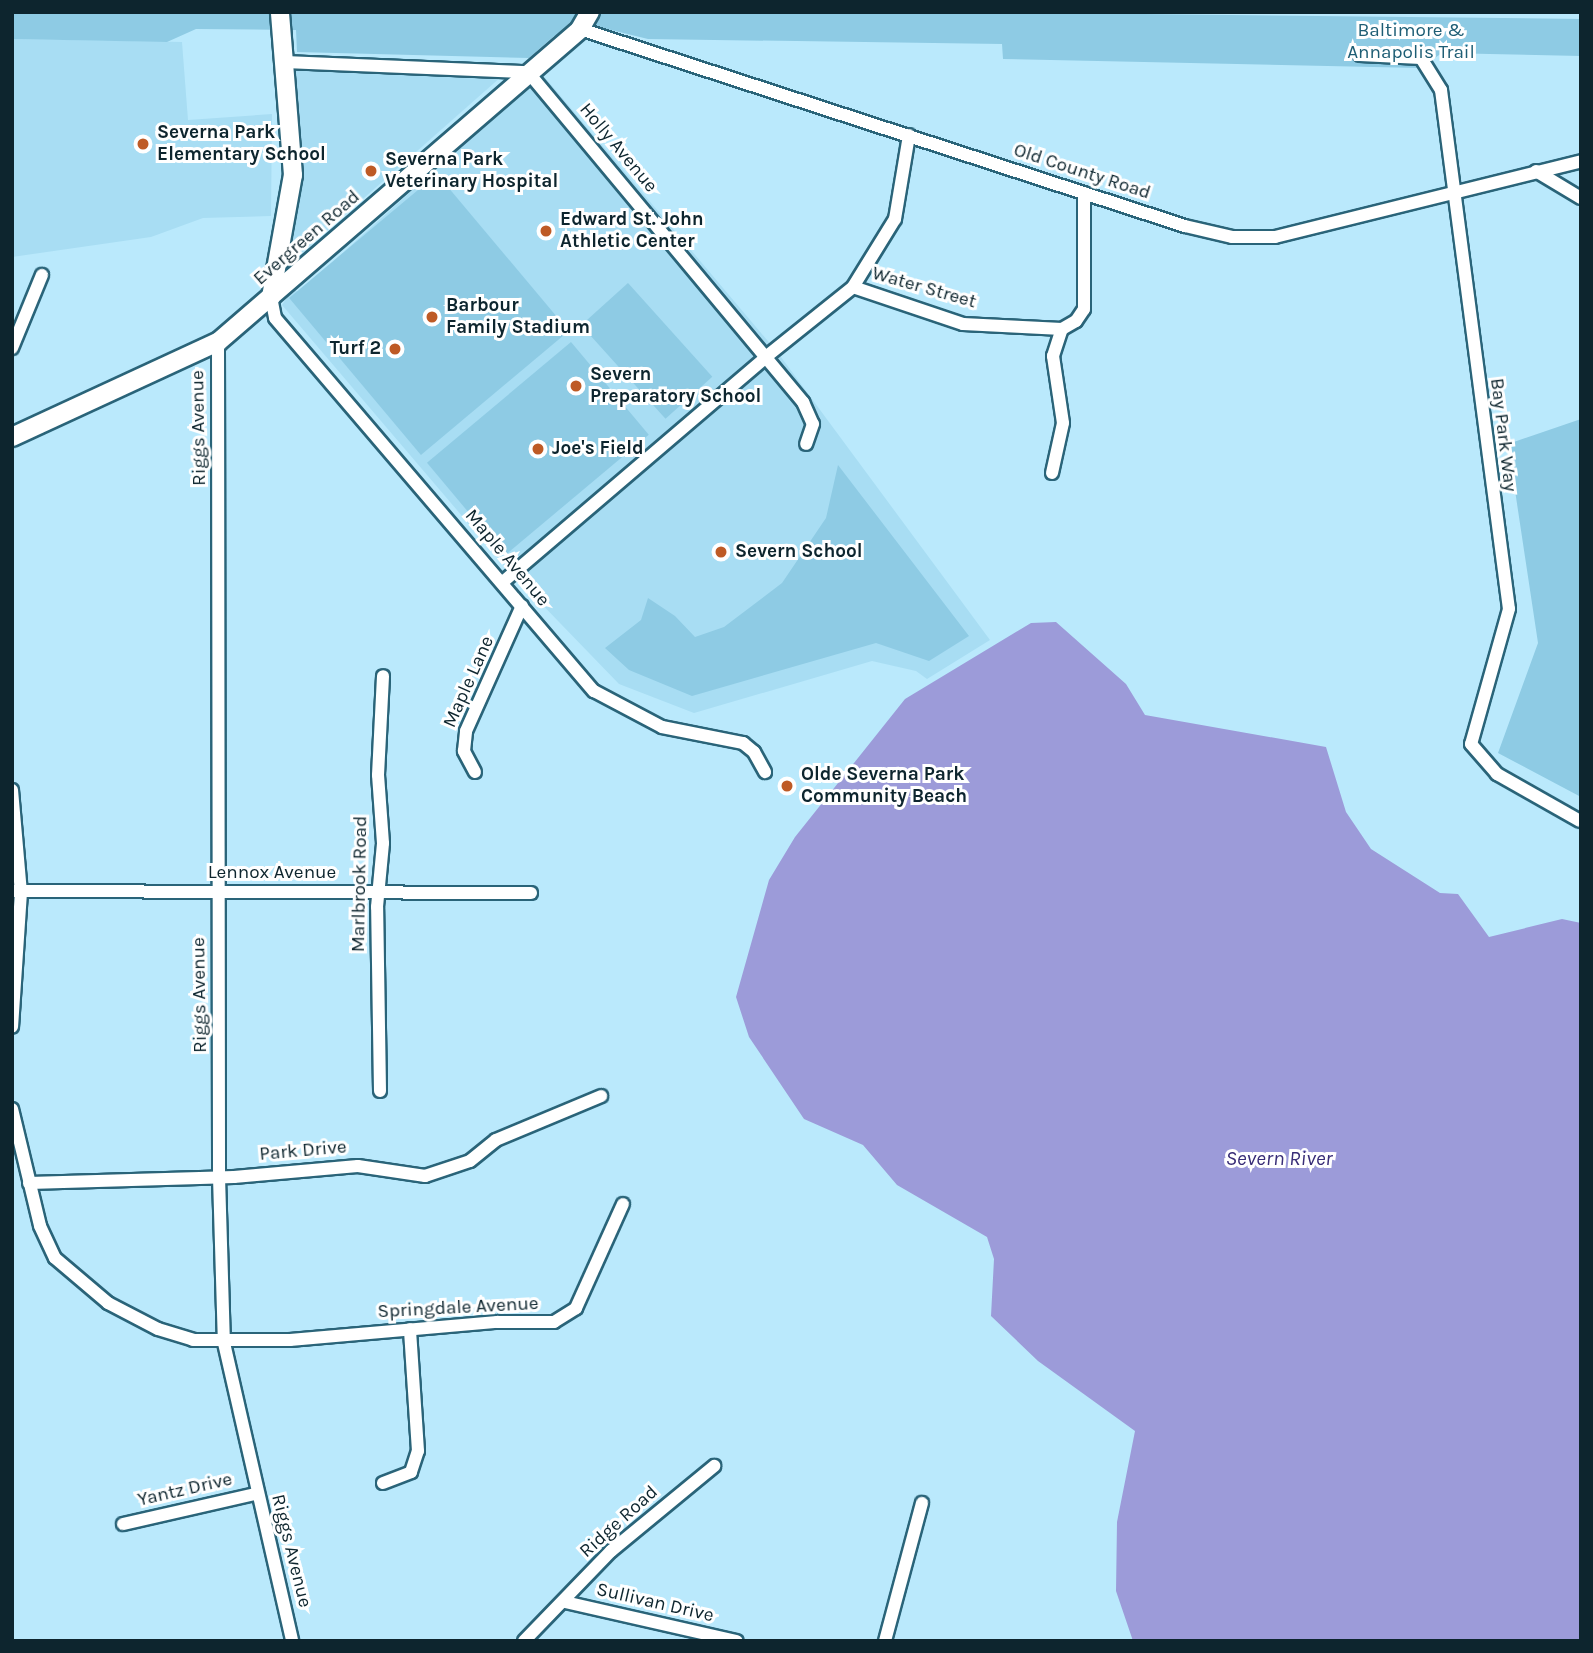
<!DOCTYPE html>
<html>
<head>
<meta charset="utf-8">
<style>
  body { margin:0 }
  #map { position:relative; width:1593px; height:1653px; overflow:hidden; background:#bae9fc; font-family:Karla,sans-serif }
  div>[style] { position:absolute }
  .built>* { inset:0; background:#a8ddf3 }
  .green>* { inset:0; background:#8ecbe4; transform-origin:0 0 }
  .water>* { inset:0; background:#9c9bd9 }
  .roads { filter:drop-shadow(2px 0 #2a6479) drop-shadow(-2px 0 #2a6479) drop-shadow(0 2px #2a6479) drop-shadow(0 -2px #2a6479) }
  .street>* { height:12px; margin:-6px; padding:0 6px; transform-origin:6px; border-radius:6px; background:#fff }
  .secondary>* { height:18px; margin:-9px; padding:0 9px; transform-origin:9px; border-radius:9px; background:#fff }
  .dots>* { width:19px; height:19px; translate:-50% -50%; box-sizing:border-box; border:4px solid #fff; border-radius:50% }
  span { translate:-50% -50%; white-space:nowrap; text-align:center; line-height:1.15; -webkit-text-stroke:6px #fff; paint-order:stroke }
  .park-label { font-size:19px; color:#1d5d74 }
  .poi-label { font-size:19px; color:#0d252e; font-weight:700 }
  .left { translate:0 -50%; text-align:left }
  .right { translate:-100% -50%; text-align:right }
  .street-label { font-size:19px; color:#0d252e }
  .water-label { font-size:21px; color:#382d77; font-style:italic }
  .frame { position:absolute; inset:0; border:14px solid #0d252e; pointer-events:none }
</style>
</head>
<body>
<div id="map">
  <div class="built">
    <div style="clip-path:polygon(12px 39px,182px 42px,188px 120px,272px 114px,271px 216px,203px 218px,151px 237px,12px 257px)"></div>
    <div style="clip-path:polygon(294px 66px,502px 76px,287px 266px)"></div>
    <div style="clip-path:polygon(542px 74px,778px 353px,990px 640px,927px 679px,916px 671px,872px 661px,694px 713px,619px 684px,503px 564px,282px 305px,293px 289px,299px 292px)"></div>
  </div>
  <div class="green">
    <div style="clip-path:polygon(12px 12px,969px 12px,1581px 19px,1581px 56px,1442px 53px,1420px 68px,1003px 59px,1002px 44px,648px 39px,603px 28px,554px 36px,529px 58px,297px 52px,296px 30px,196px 29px,167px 42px,12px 39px)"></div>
    <div style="left:437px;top:174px;width:205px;height:193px;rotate:50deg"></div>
    <div style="left:628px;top:283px;width:126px;height:63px;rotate:48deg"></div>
    <div style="left:571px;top:342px;width:121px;height:188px;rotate:50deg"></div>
    <div style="clip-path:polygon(1581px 419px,1581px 797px,1498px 753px,1538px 643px,1508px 444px)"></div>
    <div style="clip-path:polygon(838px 465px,969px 636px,929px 661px,876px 643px,692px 696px,629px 670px,605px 648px,641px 620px,648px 598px,675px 616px,695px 637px,724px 627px,782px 583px,826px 518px)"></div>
  </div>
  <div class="water">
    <div style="clip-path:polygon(1056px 622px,1126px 684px,1145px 715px,1326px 747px,1346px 812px,1371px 849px,1440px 893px,1458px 894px,1489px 937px,1562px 919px,1581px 923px,1581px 1641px,1133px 1641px,1116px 1591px,1117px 1522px,1135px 1431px,1038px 1361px,991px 1316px,994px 1259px,987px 1237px,897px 1185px,863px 1145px,804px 1119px,749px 1037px,736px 997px,769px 880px,795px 837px,905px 699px,1031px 623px)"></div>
  </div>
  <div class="roads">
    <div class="street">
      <div style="left:580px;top:29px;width:636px;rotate:18.04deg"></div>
      <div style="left:1185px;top:226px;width:48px;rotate:13.2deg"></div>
      <div style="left:1232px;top:237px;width:43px"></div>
      <div style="left:1275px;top:237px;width:315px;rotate:-13.9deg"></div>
      <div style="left:1360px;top:55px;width:61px;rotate:2.8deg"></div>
      <div style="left:1421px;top:58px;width:38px;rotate:58deg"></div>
      <div style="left:1441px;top:90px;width:523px;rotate:82.54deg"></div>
      <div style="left:1509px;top:609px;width:140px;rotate:105.7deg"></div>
      <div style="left:1471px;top:744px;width:40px;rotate:49deg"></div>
      <div style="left:1497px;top:774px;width:95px;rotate:29.5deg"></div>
      <div style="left:285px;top:62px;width:243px;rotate:2.4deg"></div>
      <div style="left:528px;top:72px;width:430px;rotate:50.2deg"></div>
      <div style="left:803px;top:402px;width:24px;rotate:66deg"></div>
      <div style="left:813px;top:424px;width:21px;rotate:109deg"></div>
      <div style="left:1536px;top:171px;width:52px;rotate:31deg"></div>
      <div style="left:853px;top:287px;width:116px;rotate:18.6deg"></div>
      <div style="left:963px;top:324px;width:99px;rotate:2.9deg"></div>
      <div style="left:1062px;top:329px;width:16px;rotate:-30deg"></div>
      <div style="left:1076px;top:321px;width:14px;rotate:-56deg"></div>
      <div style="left:1084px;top:309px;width:116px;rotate:-90deg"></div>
      <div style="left:271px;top:297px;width:21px;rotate:79deg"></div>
      <div style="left:275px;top:318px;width:491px;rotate:49.5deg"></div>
      <div style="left:594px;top:691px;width:77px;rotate:27.9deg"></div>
      <div style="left:662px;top:727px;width:83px;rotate:11.2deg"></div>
      <div style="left:743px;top:743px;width:14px;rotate:39deg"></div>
      <div style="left:754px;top:752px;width:23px;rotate:61deg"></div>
      <div style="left:218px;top:342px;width:835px;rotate:89.93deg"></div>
      <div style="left:219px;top:1177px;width:166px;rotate:88.3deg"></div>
      <div style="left:224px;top:1343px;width:306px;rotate:77.1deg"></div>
      <div style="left:12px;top:348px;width:79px;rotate:-67.7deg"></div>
      <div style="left:1052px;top:473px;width:51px;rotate:-77.6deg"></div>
      <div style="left:1063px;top:423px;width:68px;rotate:-98.5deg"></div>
      <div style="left:1053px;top:356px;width:28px;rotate:-72deg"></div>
      <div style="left:504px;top:581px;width:346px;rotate:-40.5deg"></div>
      <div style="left:767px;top:356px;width:110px;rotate:-38.7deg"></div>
      <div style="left:853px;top:287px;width:80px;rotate:-58.3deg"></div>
      <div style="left:895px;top:219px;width:85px;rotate:-80.5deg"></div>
      <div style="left:475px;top:772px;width:24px;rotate:-118deg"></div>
      <div style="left:464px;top:751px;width:20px;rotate:-84deg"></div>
      <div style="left:466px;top:731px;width:137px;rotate:-65.9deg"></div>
      <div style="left:12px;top:790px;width:102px;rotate:85deg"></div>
      <div style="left:21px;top:892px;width:135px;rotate:93.8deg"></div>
      <div style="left:12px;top:891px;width:519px;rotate:0.22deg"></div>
      <div style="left:380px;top:1091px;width:184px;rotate:-90.9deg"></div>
      <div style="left:377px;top:907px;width:64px;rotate:-84.6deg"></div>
      <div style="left:383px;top:843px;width:68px;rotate:-94.2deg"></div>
      <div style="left:378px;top:775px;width:99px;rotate:-87.1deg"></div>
      <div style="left:12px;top:1109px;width:120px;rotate:76.5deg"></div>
      <div style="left:40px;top:1226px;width:35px;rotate:65deg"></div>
      <div style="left:55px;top:1258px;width:70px;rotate:40.3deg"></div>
      <div style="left:108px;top:1303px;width:56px;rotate:27.5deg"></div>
      <div style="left:158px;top:1329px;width:37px;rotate:17deg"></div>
      <div style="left:193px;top:1340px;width:97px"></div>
      <div style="left:290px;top:1340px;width:208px;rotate:-5deg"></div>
      <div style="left:497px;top:1322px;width:57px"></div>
      <div style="left:554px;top:1322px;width:26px;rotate:-32deg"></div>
      <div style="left:576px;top:1308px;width:114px;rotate:-65.7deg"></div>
      <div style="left:29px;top:1183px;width:205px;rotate:-1.7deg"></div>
      <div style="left:234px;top:1177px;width:124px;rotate:-5.1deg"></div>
      <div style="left:358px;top:1166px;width:68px;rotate:8.5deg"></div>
      <div style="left:425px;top:1176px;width:47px;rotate:-18.4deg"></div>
      <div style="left:470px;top:1161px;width:33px;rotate:-39deg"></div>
      <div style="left:496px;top:1140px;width:114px;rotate:-22.7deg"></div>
      <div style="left:383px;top:1483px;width:30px;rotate:-21deg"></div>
      <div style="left:411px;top:1472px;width:22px;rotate:-72deg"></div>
      <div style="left:418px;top:1451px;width:122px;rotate:-93.8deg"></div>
      <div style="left:123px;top:1524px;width:135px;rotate:-12.8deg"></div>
      <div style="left:565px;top:1602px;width:176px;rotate:12.8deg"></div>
      <div style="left:524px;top:1641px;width:125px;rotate:-46deg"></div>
      <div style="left:611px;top:1551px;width:134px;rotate:-39.5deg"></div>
      <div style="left:885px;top:1641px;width:143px;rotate:-75deg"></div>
    </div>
    <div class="secondary">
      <div style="left:271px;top:297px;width:124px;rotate:-79.8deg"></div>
      <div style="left:293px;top:175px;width:164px;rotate:-94.6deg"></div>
      <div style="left:12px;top:437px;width:227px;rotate:-24.8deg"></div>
      <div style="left:218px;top:342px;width:479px;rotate:-40.8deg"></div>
      <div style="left:580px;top:29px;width:20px;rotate:-60deg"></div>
    </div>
  </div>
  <div class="dots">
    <div style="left:143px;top:144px;background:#be5a25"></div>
    <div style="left:371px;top:171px;background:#be5a25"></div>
    <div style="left:546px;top:231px;background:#be5a25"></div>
    <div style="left:432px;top:317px;background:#be5a25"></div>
    <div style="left:395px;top:349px;background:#be5a25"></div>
    <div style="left:576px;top:386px;background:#be5a25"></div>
    <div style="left:538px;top:449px;background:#be5a25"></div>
    <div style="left:721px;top:552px;background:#be5a25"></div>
    <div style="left:787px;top:786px;background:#be5a25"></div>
  </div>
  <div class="park-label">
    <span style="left:1411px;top:42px">Baltimore &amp;<br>Annapolis Trail</span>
  </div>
  <div class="poi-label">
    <span class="left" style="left:157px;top:144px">Severna Park<br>Elementary School</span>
    <span class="left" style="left:385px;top:171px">Severna Park<br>Veterinary Hospital</span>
    <span class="left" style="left:560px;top:231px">Edward St. John<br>Athletic Center</span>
    <span class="left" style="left:446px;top:317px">Barbour<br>Family Stadium</span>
    <span class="right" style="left:381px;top:349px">Turf 2</span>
    <span class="left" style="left:590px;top:386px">Severn<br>Preparatory School</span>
    <span class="left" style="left:552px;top:449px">Joe's Field</span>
    <span class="left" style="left:735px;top:552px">Severn School</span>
    <span class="left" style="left:801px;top:786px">Olde Severna Park<br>Community Beach</span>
  </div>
  <div class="street-label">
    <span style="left:618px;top:148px;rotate:50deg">Holly Avenue</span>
    <span style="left:1082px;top:172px;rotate:18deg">Old County Road</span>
    <span style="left:307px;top:238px;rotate:-41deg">Evergreen Road</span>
    <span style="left:924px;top:288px;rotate:16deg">Water Street</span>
    <span style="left:199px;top:428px;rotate:-91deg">Riggs Avenue</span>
    <span style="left:1503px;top:435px;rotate:83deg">Bay Park Way</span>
    <span style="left:507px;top:558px;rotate:50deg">Maple Avenue</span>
    <span style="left:469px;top:682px;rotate:-66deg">Maple Lane</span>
    <span style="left:272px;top:873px">Lennox Avenue</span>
    <span style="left:360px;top:884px;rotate:-89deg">Marlbrook Road</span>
    <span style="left:200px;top:995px;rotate:-91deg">Riggs Avenue</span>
    <span style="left:303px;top:1151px;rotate:-5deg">Park Drive</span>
    <span style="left:458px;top:1308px;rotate:-3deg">Springdale Avenue</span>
    <span style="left:185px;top:1490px;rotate:-13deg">Yantz Drive</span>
    <span style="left:619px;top:1522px;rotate:-42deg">Ridge Road</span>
    <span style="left:291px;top:1551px;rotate:76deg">Riggs Avenue</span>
    <span style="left:655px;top:1603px;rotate:13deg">Sullivan Drive</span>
  </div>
  <div class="water-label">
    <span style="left:1279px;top:1158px">Severn River</span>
  </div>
  <div class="frame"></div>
</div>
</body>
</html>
